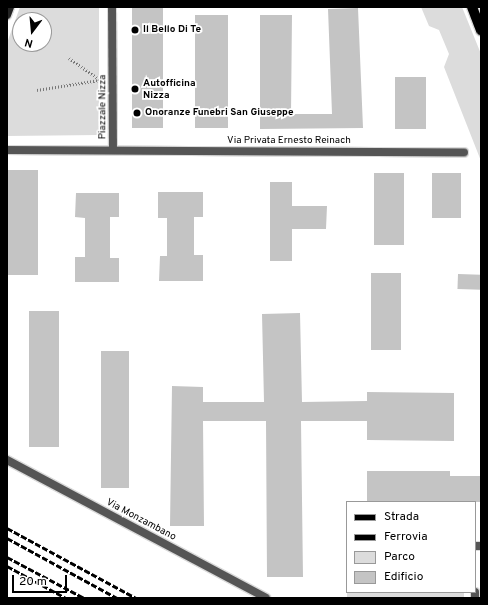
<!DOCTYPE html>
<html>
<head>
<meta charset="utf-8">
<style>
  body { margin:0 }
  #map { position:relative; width:488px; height:605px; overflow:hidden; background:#fff; font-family:Overpass,sans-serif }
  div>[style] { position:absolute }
  .green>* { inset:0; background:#dcdcdc }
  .building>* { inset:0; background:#c4c4c4; transform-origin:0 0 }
  .path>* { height:2.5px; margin-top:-1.25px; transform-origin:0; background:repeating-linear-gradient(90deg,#777 0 1px,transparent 0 3px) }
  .roads { filter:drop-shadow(1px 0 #dbdbdb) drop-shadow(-1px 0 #dbdbdb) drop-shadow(0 1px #dbdbdb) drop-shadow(0 -1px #dbdbdb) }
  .service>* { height:8px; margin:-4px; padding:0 4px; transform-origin:4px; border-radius:4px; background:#555 }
  .minor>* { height:8px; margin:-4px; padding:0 4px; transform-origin:4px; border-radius:4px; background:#555 }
  .secondary>* { height:8px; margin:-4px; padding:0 4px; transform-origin:4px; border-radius:4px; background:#222 }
  .primary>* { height:10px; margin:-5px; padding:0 5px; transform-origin:5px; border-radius:5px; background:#000 }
  .rail>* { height:3px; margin-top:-1.5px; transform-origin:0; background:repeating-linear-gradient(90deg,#000 0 6px,transparent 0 8px) }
  .dots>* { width:11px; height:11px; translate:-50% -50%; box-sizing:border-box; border:2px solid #fff; border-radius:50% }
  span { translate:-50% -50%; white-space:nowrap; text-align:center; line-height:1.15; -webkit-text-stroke:3.5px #fff; paint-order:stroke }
  .poi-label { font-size:10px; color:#000; font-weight:700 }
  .left { translate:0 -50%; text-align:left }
  .street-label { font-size:10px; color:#000 }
  .frame { position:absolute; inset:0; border:8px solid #000; pointer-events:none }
  .legend { position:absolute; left:346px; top:501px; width:130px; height:92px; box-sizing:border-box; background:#fff; border:1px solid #999; margin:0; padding:5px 7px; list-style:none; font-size:12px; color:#000 }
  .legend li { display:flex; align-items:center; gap:8px; height:20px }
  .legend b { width:20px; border:1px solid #999 }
  .north { position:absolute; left:12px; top:12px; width:40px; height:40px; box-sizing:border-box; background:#fff; border:1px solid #999; border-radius:50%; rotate:196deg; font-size:11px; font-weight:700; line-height:16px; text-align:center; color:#000 }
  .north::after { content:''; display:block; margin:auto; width:14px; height:18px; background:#000; clip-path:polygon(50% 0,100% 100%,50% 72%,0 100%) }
  .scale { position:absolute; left:12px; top:575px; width:55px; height:18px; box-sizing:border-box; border:2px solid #000; border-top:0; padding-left:5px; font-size:12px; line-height:14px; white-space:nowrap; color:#000; -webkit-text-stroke:3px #fff; paint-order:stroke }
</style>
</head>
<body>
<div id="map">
  <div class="green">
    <div style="clip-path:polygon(evenodd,20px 7px,99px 7px,99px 135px,7px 136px,7px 43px,20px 7px,20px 20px,44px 20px,44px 44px,20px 44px,20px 20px)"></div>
    <div style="clip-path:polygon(421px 7px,462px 7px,481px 54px,481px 161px,444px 67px,449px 54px,439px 30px,429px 26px)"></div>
    <div style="clip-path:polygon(347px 583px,347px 592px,464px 592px,464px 598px,347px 598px)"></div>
  </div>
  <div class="building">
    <div style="left:132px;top:7px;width:31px;height:121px"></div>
    <div style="clip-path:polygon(358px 8px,363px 128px,260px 129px,260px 15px,292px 15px,291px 114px,332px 114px,328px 9px)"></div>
    <div style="left:195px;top:15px;width:33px;height:113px"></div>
    <div style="left:395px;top:77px;width:31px;height:52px"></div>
    <div style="left:7px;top:170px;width:31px;height:105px"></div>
    <div style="left:374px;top:173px;width:30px;height:72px"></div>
    <div style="left:432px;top:173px;width:29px;height:45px"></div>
    <div style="clip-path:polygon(270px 182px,292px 182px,292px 206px,327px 206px,326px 229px,292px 229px,292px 261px,270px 261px)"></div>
    <div style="clip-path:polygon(158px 192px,203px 192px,203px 217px,194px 217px,194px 255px,203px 255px,203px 281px,159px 281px,160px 256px,167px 256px,167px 218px,158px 218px)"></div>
    <div style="clip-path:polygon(76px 193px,119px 193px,119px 217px,110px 217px,110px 258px,119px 258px,119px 282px,75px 282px,75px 257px,85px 257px,85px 218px,75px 217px)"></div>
    <div style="left:371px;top:273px;width:30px;height:77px"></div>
    <div style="left:458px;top:274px;width:23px;height:15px;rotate:2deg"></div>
    <div style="left:29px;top:311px;width:30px;height:136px"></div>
    <div style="clip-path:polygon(300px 313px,302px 402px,367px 401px,367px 392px,454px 393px,454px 441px,367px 440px,367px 421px,301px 421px,303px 577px,267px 577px,266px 421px,203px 421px,204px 526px,170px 526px,172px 386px,203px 387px,203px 402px,264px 402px,262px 314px)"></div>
    <div style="left:101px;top:351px;width:28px;height:137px"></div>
    <div style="clip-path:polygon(367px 471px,450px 471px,450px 476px,481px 476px,481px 502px,367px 502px)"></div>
  </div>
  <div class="path">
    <div style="left:69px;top:58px;width:38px;rotate:35deg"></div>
    <div style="left:37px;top:90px;width:63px;rotate:-9.2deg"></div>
  </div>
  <div class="roads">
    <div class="service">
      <div style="left:475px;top:546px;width:6px"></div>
      <div style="left:475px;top:592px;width:6px;rotate:90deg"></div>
    </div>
    <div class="minor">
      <div style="left:112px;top:7px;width:143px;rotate:89.6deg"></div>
      <div style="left:7px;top:150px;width:457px;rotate:0.3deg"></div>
      <div style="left:7px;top:460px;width:293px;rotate:28deg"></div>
    </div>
    <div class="secondary">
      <div style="left:7px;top:15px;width:9px;rotate:-69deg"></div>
    </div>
    <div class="primary">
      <div style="left:472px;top:7px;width:25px;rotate:69deg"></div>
    </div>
  </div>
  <div class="rail">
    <div style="left:7px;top:528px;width:147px;rotate:28.5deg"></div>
    <div style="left:7px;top:538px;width:125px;rotate:28.6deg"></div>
    <div style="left:7px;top:557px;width:87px;rotate:28deg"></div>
    <div style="left:7px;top:566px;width:67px;rotate:28.5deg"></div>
  </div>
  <div class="dots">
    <div style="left:135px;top:30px;background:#000"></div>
    <div style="left:135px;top:89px;background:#000"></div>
    <div style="left:137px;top:113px;background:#000"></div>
  </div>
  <div class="poi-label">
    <span class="left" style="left:143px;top:30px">Il Bello Di Te</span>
    <span class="left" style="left:143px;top:89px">Autofficina<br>Nizza</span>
    <span class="left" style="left:145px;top:113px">Onoranze Funebri San Giuseppe</span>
  </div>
  <div class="street-label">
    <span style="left:103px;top:107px;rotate:-90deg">Piazzale Nizza</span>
    <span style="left:289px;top:141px">Via Privata Ernesto Reinach</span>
    <span style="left:141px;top:520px;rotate:28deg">Via Monzambano</span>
  </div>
  <div class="frame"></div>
  <ul class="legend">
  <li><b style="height:5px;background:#000"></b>Strada</li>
  <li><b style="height:5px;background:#000"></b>Ferrovia</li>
  <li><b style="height:11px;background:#dcdcdc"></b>Parco</li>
  <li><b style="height:11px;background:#c4c4c4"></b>Edificio</li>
  </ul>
  <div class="north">N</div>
  <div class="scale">20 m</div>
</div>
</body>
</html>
